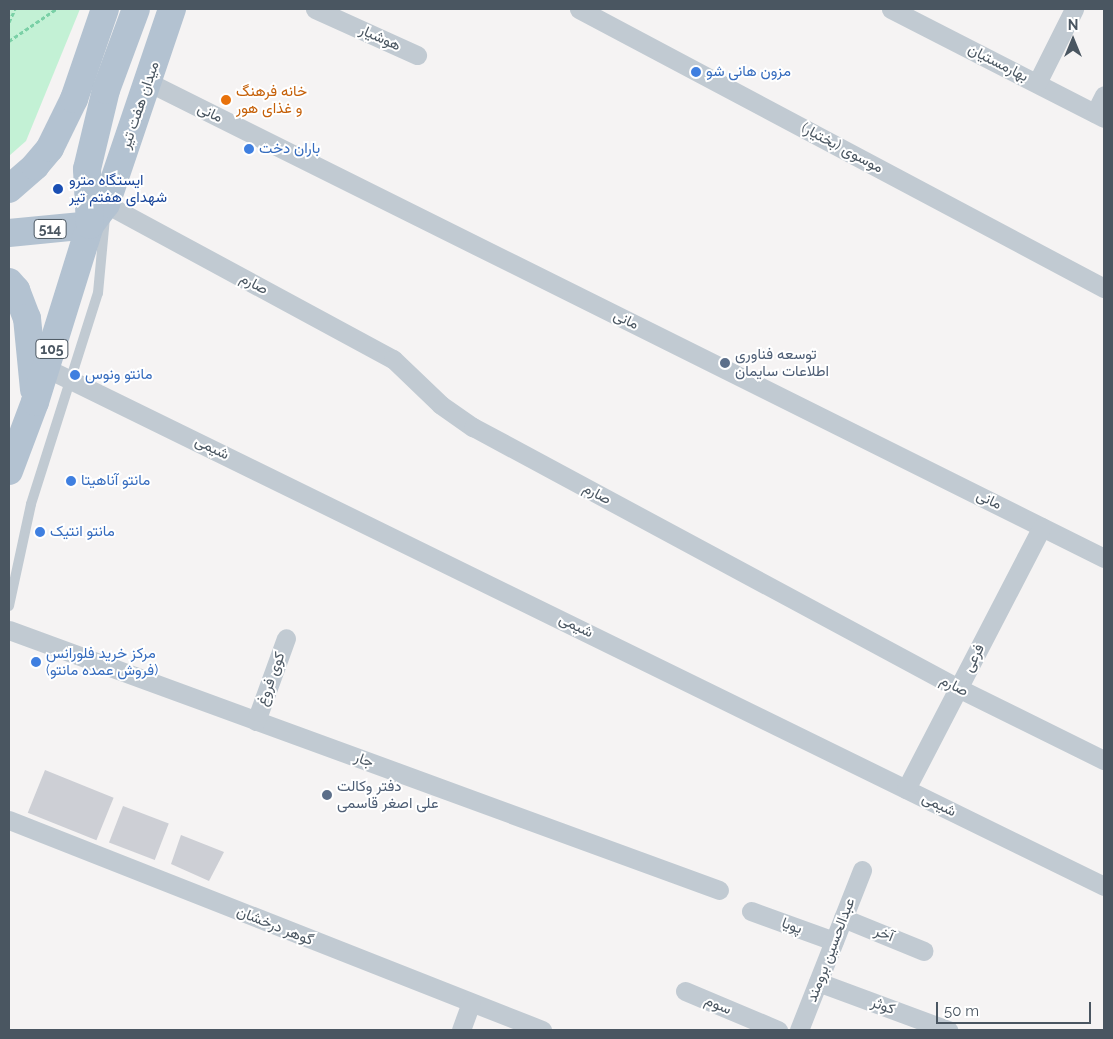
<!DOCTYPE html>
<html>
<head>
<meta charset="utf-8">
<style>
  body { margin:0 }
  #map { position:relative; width:1113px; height:1039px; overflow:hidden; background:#f5f3f3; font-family:Raleway,Vazirmatn,sans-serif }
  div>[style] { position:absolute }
  .green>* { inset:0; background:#c3f1d5 }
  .building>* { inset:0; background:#cdcfd5; transform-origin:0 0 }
  .path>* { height:3px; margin-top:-1.5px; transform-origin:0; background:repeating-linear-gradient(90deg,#7ad0a6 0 4px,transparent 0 6.5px) }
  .service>* { height:10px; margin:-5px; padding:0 5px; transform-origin:5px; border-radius:5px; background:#c1cad2 }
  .minor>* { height:19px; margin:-9.5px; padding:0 9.5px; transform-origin:9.5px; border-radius:9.5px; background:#c1cad2 }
  .primary>* { height:28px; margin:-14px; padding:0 14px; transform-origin:14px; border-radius:14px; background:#b3c2d1 }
  .dots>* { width:14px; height:14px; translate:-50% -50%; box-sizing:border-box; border:2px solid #fff; border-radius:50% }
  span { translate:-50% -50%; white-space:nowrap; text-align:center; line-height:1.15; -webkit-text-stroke:4px #fff; paint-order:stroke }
  .shield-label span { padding:1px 4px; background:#fff; border:1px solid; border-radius:4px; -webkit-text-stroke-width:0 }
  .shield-label { font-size:14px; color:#4a5661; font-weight:700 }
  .street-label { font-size:15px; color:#4a5661 }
  .shop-label { font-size:15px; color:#366cbe }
  .left { translate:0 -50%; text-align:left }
  .food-label { font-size:15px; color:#c56008 }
  .transit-label { font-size:15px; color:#164399 }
  .service-label { font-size:15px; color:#4e5e75 }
  .frame { position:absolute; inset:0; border:10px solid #4a5661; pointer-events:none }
  .north { position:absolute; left:1048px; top:15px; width:50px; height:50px; -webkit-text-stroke:4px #fff; paint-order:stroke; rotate:0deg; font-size:14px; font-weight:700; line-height:20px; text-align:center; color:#4a5661 }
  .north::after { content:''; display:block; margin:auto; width:18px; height:22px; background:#4a5661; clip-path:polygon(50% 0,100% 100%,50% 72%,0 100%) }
  .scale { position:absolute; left:936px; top:1002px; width:155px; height:22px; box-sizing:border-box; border:2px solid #4a5661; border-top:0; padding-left:6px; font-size:15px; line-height:18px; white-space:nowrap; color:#4a5661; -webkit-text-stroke:4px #fff; paint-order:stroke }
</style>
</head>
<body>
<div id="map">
  <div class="green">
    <div style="clip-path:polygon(9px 9px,80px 9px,26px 141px,9px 156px)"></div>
  </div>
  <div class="building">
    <div style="left:45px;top:770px;width:74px;height:46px;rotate:22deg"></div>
    <div style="left:123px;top:806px;width:49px;height:39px;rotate:21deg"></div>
    <div style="clip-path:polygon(181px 835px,224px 852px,209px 881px,171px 864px)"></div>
  </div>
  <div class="path">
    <div style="left:9px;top:22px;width:14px;rotate:-65deg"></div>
    <div style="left:9px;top:41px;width:57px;rotate:-34.2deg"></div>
  </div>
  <div class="service">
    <div style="left:9px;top:606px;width:104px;rotate:-77.8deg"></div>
    <div style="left:31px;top:504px;width:221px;rotate:-72.4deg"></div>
    <div style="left:98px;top:293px;width:76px;rotate:-84.7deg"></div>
  </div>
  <div class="minor">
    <div style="left:315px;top:9px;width:112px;rotate:24.3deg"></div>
    <div style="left:579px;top:9px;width:595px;rotate:27.99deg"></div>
    <div style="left:891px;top:9px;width:239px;rotate:27.1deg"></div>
    <div style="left:148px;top:82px;width:1068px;rotate:26.47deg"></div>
    <div style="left:1037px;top:83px;width:83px;rotate:-63.4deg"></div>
    <div style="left:1095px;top:113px;width:20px;rotate:-63deg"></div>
    <div style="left:106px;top:204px;width:326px;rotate:28.4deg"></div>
    <div style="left:393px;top:359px;width:66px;rotate:43.8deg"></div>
    <div style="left:441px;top:405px;width:39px;rotate:35deg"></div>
    <div style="left:473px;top:427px;width:551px;rotate:28.29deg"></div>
    <div style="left:958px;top:688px;width:163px;rotate:26.3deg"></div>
    <div style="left:46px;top:368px;width:1178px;rotate:26.09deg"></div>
    <div style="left:9px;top:630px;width:756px;rotate:20.11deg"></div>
    <div style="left:256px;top:721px;width:88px;rotate:-70.1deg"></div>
    <div style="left:906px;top:789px;width:295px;rotate:-62.6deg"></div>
    <div style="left:9px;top:820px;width:573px;rotate:21.5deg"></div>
    <div style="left:751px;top:911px;width:88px;rotate:19.9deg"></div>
    <div style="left:843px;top:918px;width:87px;rotate:22.2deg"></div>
    <div style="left:818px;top:982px;width:139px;rotate:20.3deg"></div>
    <div style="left:685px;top:991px;width:101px;rotate:22.8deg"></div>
    <div style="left:461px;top:1030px;width:29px;rotate:-70deg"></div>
    <div style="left:799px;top:1030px;width:172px;rotate:-68.5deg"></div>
  </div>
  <div class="primary">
    <div style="left:9px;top:189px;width:35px;rotate:-41deg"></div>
    <div style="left:35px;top:166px;width:23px;rotate:-50deg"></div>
    <div style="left:50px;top:148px;width:55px;rotate:-63.9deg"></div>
    <div style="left:74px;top:99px;width:95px;rotate:-71deg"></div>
    <div style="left:90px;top:225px;width:26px;rotate:-53deg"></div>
    <div style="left:106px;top:204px;width:206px;rotate:-71.3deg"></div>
    <div style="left:9px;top:233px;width:81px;rotate:-5.6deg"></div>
    <div style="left:9px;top:282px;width:11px;rotate:49deg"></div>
    <div style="left:16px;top:290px;width:30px;rotate:69deg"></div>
    <div style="left:27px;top:318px;width:72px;rotate:84.4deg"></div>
    <div style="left:9px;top:471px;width:74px;rotate:-69.4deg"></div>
    <div style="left:35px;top:402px;width:185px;rotate:-72.7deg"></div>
    <div style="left:90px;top:225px;width:56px;rotate:-93.1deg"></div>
    <div style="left:87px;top:169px;width:81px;rotate:-76.5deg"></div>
    <div style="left:106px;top:90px;width:86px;rotate:-69.7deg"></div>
  </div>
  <div class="dots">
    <div style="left:696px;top:72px;background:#3f7fe0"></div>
    <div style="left:226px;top:100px;background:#e8710a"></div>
    <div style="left:249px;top:149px;background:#3f7fe0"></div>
    <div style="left:58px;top:189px;background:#1a4fb4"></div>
    <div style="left:725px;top:363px;background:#5c6f8a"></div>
    <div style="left:75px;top:375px;background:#3f7fe0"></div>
    <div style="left:71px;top:481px;background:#3f7fe0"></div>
    <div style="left:40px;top:532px;background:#3f7fe0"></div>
    <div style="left:36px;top:662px;background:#3f7fe0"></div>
    <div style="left:327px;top:795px;background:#5c6f8a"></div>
  </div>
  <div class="shield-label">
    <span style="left:50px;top:229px">514</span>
    <span style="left:52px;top:349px">105</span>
  </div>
  <div class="street-label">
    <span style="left:380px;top:38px;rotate:24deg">هوشیار</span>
    <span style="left:998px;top:63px;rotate:27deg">بهارمستیان</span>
    <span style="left:140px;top:105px;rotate:-71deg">میدان هفت تیر</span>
    <span style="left:210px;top:113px;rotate:26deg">مانی</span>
    <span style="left:842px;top:148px;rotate:28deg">موسوی (بختیار)</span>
    <span style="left:254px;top:284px;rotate:28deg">صارم</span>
    <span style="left:626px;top:320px;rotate:26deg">مانی</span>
    <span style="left:212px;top:448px;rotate:26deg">شیمی</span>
    <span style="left:597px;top:494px;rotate:28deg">صارم</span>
    <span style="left:989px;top:500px;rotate:26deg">مانی</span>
    <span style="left:576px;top:626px;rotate:26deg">شیمی</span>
    <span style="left:974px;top:658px;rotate:-63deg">فرعی</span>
    <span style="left:271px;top:679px;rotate:-70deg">کوی فروغ</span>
    <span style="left:954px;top:686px;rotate:27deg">صارم</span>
    <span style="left:364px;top:760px;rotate:20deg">جار</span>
    <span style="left:939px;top:805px;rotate:26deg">شیمی</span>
    <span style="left:275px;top:926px;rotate:22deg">گوهر درخشان</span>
    <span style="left:792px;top:926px;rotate:20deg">پویا</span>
    <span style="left:884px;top:934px;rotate:22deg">آخر</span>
    <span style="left:831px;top:950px;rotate:-69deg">عبدالحسین برومند</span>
    <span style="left:718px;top:1005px;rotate:23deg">سوم</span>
    <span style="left:883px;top:1006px;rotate:20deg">کوثر</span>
  </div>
  <div class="shop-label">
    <span class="left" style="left:706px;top:72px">مزون هانی شو</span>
    <span class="left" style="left:259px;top:149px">باران دخت</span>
    <span class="left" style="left:85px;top:375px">مانتو ونوس</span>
    <span class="left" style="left:81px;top:481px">مانتو آناهیتا</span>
    <span class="left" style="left:50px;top:532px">مانتو انتیک</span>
    <span class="left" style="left:46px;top:662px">مرکز خرید فلورانس<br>(فروش عمده مانتو)</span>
  </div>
  <div class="food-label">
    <span class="left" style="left:236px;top:100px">خانه فرهنگ<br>و غذای هور</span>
  </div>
  <div class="transit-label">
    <span class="left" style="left:69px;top:189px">ایستگاه مترو<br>شهدای هفتم تیر</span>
  </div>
  <div class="service-label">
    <span class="left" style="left:735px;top:363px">توسعه فناوری<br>اطلاعات سایمان</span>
    <span class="left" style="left:337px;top:795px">دفتر وکالت<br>علی اصغر قاسمی</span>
  </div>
  <div class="frame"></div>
  <div class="north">N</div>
  <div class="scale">50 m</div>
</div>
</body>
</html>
